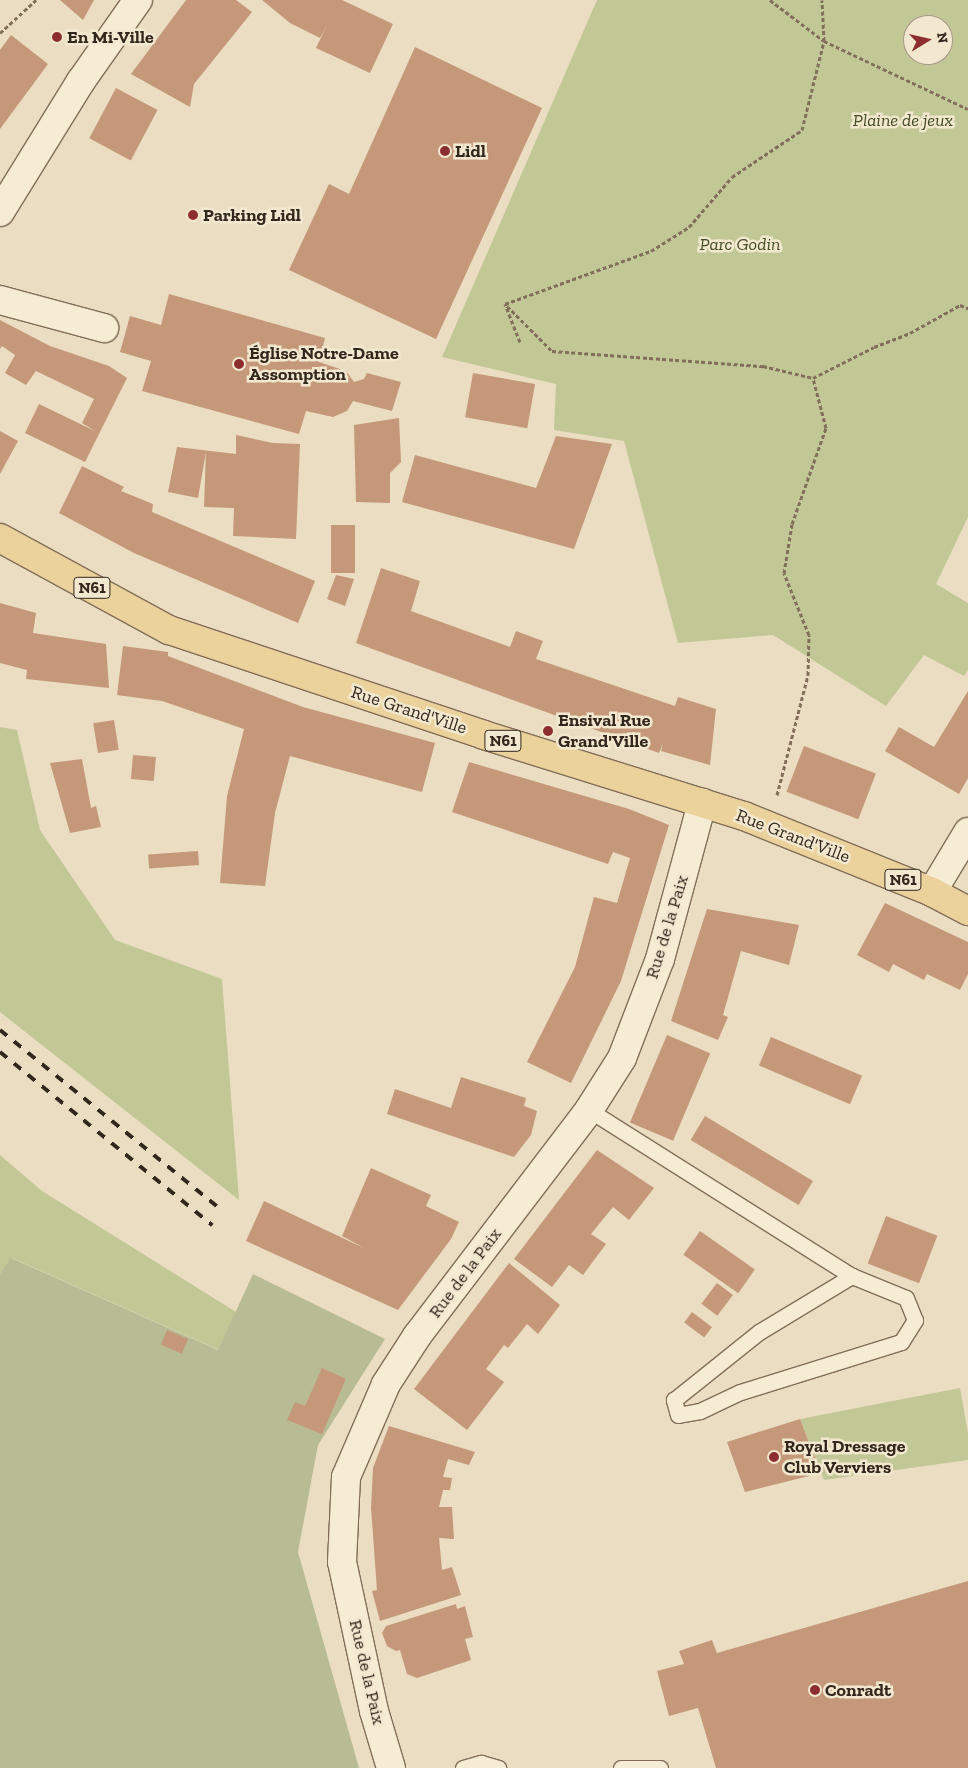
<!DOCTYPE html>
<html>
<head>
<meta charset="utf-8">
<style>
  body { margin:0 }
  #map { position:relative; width:968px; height:1768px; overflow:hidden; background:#eaddc1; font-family:"Zilla Slab",serif }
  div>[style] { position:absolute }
  .green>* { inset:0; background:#c2c796 }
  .cemetery>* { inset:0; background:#b8bc94 }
  .building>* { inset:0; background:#c59879; transform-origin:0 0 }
  .path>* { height:3px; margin-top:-1.5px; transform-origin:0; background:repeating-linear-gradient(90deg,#826e5a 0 4px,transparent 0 6.5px) }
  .roads { filter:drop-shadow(1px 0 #826e5a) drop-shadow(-1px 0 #826e5a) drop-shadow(0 1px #826e5a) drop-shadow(0 -1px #826e5a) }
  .lane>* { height:15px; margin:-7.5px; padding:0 7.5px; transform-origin:7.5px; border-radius:7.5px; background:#f6ebd3 }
  .street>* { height:28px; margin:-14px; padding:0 14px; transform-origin:14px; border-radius:14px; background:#f6ebd3 }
  .secondary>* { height:28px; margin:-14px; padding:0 14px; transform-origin:14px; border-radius:14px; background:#f6ebd3 }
  .primary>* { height:28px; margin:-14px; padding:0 14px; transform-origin:14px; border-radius:14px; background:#ebd19a }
  .rail>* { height:4px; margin-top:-2px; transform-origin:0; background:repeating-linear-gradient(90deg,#32271d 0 9px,transparent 0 18px) }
  .dots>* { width:14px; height:14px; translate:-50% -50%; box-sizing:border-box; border:2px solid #f2e8cf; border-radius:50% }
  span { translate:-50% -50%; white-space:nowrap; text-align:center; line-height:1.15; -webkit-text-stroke:5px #f2e8cf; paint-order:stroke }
  .shield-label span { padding:1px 4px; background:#f2e8cf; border:1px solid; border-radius:4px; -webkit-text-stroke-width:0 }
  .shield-label { font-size:16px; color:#32271d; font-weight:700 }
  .poi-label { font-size:18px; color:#32271d; font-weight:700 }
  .left { translate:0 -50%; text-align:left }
  .park-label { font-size:18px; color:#444d25; font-style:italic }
  .street-label { font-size:18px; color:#32271d }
  .north { position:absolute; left:903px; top:15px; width:50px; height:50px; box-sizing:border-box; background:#f2e8cf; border:1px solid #a59b88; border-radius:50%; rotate:81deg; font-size:14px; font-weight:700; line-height:20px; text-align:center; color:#32271d }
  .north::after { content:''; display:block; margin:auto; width:18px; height:22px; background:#8c2e30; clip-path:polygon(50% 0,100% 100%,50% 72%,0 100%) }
</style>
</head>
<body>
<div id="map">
  <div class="green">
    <div style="clip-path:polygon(evenodd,597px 0,968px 0,968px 517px,936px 584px,968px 603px,968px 670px,964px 676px,924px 655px,886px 706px,773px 635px,678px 643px,624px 441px,554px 430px,556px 384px,442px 357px,597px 0,913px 25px,943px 25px,943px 55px,913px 55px,913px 25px)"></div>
    <div style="clip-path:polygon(0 727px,17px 730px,40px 830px,115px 940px,222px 979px,239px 1200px,0 1012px)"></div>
    <div style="clip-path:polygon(0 1155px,42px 1191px,236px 1312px,219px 1350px,12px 1258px,0 1274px)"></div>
    <div style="clip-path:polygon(960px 1388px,968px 1433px,968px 1460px,824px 1480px,800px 1419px)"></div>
  </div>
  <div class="cemetery">
    <div style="clip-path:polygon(11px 1258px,218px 1350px,253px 1274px,385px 1339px,318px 1445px,298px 1552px,359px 1768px,0 1768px,0 1274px)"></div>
  </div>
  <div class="building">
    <div style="clip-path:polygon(60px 0,94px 0,83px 20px)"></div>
    <div style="clip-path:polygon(186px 0,236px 0,252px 12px,194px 84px,190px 107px,131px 74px)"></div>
    <div style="clip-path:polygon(262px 0,342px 0,393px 24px,370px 73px,316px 48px,327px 25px,320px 38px,290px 23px)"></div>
    <div style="clip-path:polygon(11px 35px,48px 64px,0 129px,0 50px)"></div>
    <div style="clip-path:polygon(415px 47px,542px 108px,436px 339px,289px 270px,329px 184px,349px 194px)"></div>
    <div style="left:116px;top:88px;width:47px;height:57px;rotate:28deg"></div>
    <div style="clip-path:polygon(169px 294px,325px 338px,319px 362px,346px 371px,354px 382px,364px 379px,367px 373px,401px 382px,392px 411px,353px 401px,347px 411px,333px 417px,306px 411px,299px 434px,142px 391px,151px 361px,120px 352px,130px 316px,161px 325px)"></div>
    <div style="clip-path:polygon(0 320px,50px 346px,109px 366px,127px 378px,85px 462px,25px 433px,39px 404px,95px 431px,82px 423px,94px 399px,36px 371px,26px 385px,5px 373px,15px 355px,2px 346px,0 349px)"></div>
    <div style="left:473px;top:373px;width:63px;height:45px;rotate:10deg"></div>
    <div style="clip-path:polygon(399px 418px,401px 462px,390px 473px,390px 503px,356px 502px,354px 425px)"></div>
    <div style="clip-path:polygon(0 431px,18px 441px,0 474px)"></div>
    <div style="clip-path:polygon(236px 435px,273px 443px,300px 444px,296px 539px,233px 536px,234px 508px,204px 507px,206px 452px,198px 498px,168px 492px,177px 447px,236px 454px)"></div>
    <div style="clip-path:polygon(556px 436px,612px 444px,574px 549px,402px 502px,415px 455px,536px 488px)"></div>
    <div style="clip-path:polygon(82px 466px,124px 487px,121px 491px,153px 504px,152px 512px,315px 581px,298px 623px,134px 553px,59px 513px)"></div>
    <div style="left:331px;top:525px;width:24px;height:48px"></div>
    <div style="clip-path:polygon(381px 568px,420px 581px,411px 611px,510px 647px,516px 631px,543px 641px,536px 659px,675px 706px,678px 697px,716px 709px,710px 765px,661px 751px,663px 743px,659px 753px,356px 643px)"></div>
    <div style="clip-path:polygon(336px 575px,354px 579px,345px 606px,327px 599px)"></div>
    <div style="clip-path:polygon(0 603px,36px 613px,33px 633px,106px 644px,109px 688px,26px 679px,27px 670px,0 663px)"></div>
    <div style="clip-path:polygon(123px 646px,168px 652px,168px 656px,303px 707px,435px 743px,422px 792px,290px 756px,275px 813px,265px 886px,220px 883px,227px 796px,244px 729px,162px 701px,117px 695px)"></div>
    <div style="clip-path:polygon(968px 691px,968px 778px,959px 794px,885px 751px,899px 727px,934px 747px)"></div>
    <div style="left:114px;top:720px;width:30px;height:21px;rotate:81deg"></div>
    <div style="left:804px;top:746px;width:77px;height:49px;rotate:21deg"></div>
    <div style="left:133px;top:755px;width:23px;height:24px;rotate:5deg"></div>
    <div style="clip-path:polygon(82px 759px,91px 808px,96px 806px,101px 827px,70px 833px,50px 763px)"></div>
    <div style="clip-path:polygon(469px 762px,629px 809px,669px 825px,621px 981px,571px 1083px,527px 1062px,575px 967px,594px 897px,617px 903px,630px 858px,613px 852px,608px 864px,452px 812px)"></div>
    <div style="left:198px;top:851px;width:14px;height:50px;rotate:86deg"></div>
    <div style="clip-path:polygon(885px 903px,968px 942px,968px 974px,960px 990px,927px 974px,924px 980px,893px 964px,889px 972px,857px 955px)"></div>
    <div style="clip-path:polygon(707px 909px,799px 925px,789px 965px,741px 951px,723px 1015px,728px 1017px,718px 1040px,671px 1021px)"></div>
    <div style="left:667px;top:1035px;width:47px;height:95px;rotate:23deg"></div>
    <div style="left:771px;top:1037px;width:99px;height:31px;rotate:23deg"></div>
    <div style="clip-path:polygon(461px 1077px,526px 1098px,524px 1106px,537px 1111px,531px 1135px,514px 1157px,387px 1114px,395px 1089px,451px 1108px)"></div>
    <div style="left:705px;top:1116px;width:126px;height:28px;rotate:31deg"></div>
    <div style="clip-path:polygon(597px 1150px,654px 1188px,629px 1220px,613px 1207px,591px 1234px,606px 1244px,583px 1275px,569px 1265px,552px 1287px,514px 1259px)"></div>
    <div style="clip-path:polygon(371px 1168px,431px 1195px,426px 1206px,459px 1222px,451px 1239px,398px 1310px,246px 1241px,264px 1201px,366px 1249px,342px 1236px)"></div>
    <div style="left:886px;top:1216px;width:55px;height:51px;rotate:21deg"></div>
    <div style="left:700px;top:1231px;width:67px;height:29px;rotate:35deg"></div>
    <div style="clip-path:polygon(509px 1263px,560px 1305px,538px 1334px,527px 1324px,508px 1348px,504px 1345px,486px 1369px,504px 1382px,467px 1430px,414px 1389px)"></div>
    <div style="left:717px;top:1283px;width:20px;height:26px;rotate:37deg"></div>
    <div style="left:692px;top:1312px;width:25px;height:13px;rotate:37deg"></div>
    <div style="left:167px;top:1330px;width:23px;height:16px;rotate:23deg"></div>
    <div style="clip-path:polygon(322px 1368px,346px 1379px,322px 1434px,287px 1420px,295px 1402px,305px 1406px)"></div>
    <div style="clip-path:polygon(800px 1419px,821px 1473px,745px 1492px,727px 1442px)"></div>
    <div style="clip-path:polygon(389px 1426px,475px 1452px,469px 1465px,448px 1459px,443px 1477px,452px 1478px,450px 1490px,443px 1490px,439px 1507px,452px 1507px,454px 1539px,439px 1538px,442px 1570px,452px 1567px,461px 1595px,380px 1621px,372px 1591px,377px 1590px,371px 1508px,373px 1468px)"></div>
    <div style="clip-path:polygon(968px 1581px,968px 1768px,716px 1768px,698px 1708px,669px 1716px,657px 1671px,684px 1664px,679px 1651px,712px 1640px,717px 1653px)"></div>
    <div style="clip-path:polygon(456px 1604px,457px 1609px,465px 1606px,473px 1637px,465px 1639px,471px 1660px,417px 1678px,407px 1674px,400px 1650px,396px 1651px,387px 1646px,382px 1633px,386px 1626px)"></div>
  </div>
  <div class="path">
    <div style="left:770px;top:0;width:68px;rotate:37.2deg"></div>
    <div style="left:824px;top:41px;width:159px;rotate:25.3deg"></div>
    <div style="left:0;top:33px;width:49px;rotate:-42.5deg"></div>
    <div style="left:507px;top:306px;width:64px;rotate:45deg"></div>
    <div style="left:552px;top:351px;width:212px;rotate:4.1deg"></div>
    <div style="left:763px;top:366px;width:51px;rotate:13.5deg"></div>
    <div style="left:520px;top:342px;width:41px;rotate:-111.5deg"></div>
    <div style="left:505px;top:304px;width:155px;rotate:-20deg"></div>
    <div style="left:651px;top:251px;width:45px;rotate:-32.3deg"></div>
    <div style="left:689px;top:227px;width:66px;rotate:-49.3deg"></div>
    <div style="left:732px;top:177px;width:84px;rotate:-33.9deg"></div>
    <div style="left:802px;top:130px;width:92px;rotate:-76.1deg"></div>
    <div style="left:824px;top:41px;width:41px;rotate:-92.8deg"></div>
    <div style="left:777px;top:795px;width:124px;rotate:-75.5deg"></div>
    <div style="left:808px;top:675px;width:40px;rotate:-88.6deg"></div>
    <div style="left:809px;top:635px;width:67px;rotate:-112deg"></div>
    <div style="left:784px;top:573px;width:50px;rotate:-80.7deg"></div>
    <div style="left:792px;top:524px;width:102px;rotate:-70.5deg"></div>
    <div style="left:826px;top:428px;width:52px;rotate:-104.6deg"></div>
    <div style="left:813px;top:378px;width:68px;rotate:-26.9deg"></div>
    <div style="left:874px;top:347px;width:39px;rotate:-21deg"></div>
    <div style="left:910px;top:333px;width:57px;rotate:-29.2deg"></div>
    <div style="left:960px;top:305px;width:9px;rotate:21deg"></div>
  </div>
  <div class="roads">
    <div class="lane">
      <div style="left:589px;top:1110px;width:311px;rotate:32.3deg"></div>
      <div style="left:852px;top:1276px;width:58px;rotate:22.2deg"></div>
      <div style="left:906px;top:1298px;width:24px;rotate:68deg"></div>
      <div style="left:915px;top:1320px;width:26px;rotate:122deg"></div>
      <div style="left:901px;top:1342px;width:169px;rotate:162.7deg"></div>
      <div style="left:740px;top:1392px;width:44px;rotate:154.6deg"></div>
      <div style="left:700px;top:1411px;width:22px;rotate:170deg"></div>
      <div style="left:678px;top:1415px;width:16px;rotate:-105deg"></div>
      <div style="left:674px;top:1400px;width:109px;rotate:-38.7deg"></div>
      <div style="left:759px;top:1332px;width:109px;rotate:-31.1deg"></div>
      <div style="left:463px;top:1768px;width:19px;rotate:-16deg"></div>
      <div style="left:481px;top:1763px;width:18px;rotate:16deg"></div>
      <div style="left:621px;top:1768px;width:39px"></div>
    </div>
    <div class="street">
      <div style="left:0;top:300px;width:108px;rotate:15.1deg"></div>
      <div style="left:932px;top:892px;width:70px;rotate:-59deg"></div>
      <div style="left:391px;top:1768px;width:59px;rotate:-106.6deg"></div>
      <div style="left:374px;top:1711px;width:152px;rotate:-102.1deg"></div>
      <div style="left:342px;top:1562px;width:85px;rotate:-87.3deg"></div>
      <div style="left:346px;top:1477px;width:101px;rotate:-66.7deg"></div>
      <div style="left:386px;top:1384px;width:57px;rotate:-57.1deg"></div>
      <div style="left:417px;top:1336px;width:284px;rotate:-52.7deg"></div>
      <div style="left:589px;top:1110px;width:62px;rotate:-57.6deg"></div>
      <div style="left:622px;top:1058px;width:106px;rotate:-69deg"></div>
      <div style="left:660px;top:959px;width:162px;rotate:-74.9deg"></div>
    </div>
    <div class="secondary">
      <div style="left:0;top:212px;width:154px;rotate:-58.3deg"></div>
      <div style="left:81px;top:81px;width:99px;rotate:-54.9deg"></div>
    </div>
    <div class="primary">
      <div style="left:0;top:538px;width:192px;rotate:28.6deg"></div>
      <div style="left:169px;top:630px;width:332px;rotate:18.4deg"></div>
      <div style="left:484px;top:735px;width:272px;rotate:17.3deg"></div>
      <div style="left:744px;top:816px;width:203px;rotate:22deg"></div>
      <div style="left:932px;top:892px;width:41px;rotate:27.8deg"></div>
    </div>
  </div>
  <div class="rail">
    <div style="left:0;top:1030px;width:287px;rotate:39.1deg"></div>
    <div style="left:0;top:1052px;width:274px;rotate:39.2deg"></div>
  </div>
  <div class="dots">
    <div style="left:57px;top:37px;background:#8c2e30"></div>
    <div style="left:445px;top:151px;background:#8c2e30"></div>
    <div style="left:193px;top:215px;background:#8c2e30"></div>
    <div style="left:239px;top:364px;background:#8c2e30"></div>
    <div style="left:548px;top:731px;background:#8c2e30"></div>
    <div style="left:774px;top:1457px;background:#8c2e30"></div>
    <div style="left:815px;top:1690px;background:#8c2e30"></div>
  </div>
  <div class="shield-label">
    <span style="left:92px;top:588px">N61</span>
    <span style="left:503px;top:741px">N61</span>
    <span style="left:903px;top:880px">N61</span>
  </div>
  <div class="poi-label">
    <span class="left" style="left:67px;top:37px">En Mi-Ville</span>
    <span class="left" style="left:455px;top:151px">Lidl</span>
    <span class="left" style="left:203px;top:215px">Parking Lidl</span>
    <span class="left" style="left:249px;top:364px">Église Notre-Dame<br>Assomption</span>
    <span class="left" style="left:558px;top:731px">Ensival Rue<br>Grand'Ville</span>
    <span class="left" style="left:784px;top:1457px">Royal Dressage<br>Club Verviers</span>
    <span class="left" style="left:825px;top:1690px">Conradt</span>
  </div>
  <div class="park-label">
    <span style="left:903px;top:120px">Plaine de jeux</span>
    <span style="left:740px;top:244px">Parc Godin</span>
  </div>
  <div class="street-label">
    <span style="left:409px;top:710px;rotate:18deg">Rue Grand'Ville</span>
    <span style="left:793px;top:836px;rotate:21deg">Rue Grand'Ville</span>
    <span style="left:667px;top:927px;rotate:-73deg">Rue de la Paix</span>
    <span style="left:465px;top:1273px;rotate:-53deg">Rue de la Paix</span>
    <span style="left:367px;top:1672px;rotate:77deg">Rue de la Paix</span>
  </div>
  <div class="north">N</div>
</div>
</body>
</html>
